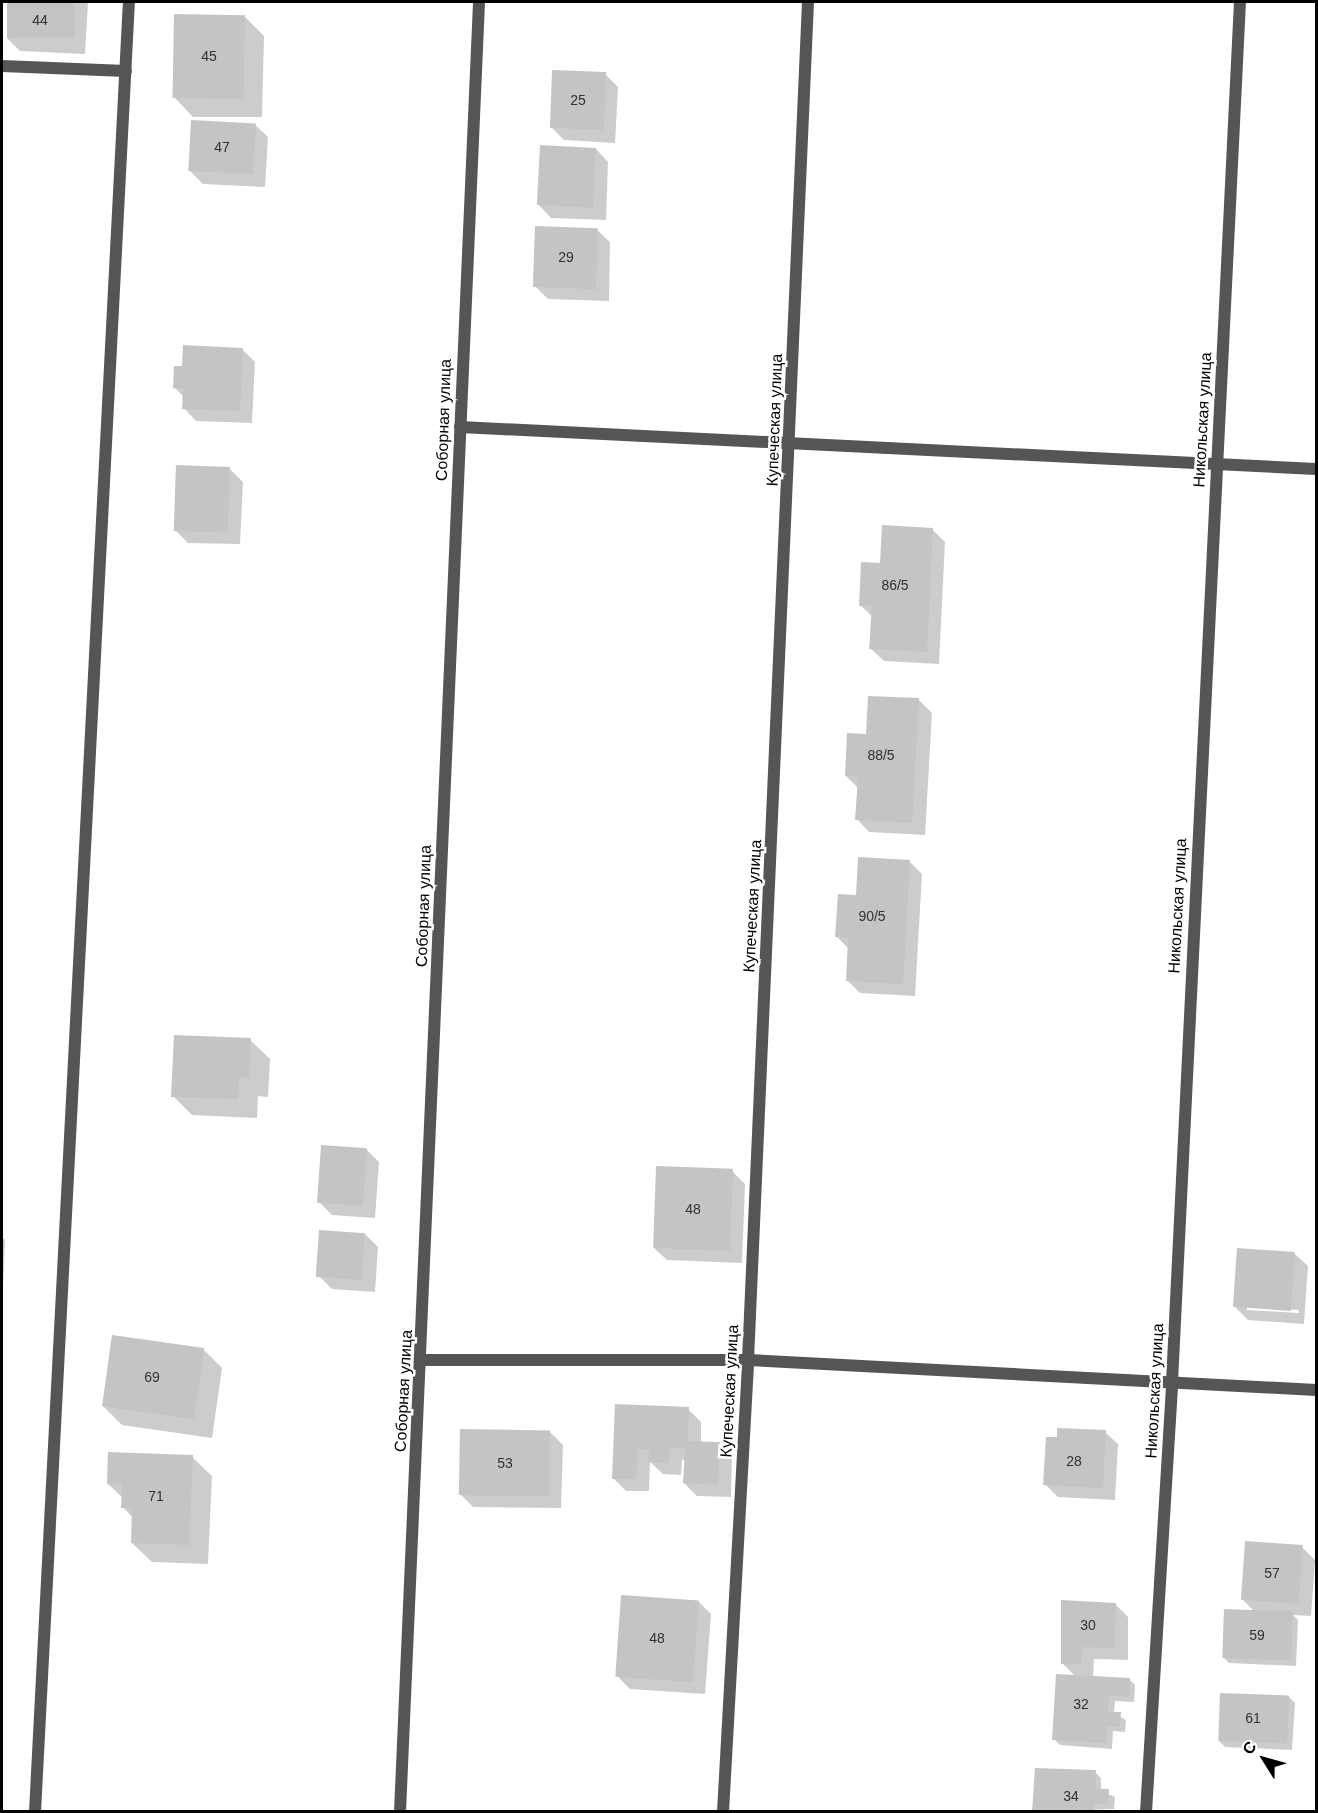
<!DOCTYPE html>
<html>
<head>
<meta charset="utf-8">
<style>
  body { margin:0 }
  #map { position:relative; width:1318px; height:1813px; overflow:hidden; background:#fff; font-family:Helvetica,sans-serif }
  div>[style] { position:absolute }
  .shadow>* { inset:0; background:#0003 }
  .building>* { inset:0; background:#c4c4c4; transform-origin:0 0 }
  .lane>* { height:12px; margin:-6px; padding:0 6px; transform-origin:6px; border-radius:6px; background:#555 }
  .street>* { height:12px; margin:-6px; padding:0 6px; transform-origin:6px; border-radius:6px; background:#555 }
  span { translate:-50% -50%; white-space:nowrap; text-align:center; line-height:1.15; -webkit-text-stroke:5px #fff; paint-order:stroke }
  .number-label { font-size:14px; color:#313131 }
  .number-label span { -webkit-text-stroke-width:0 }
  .street-label { font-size:16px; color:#000 }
  .frame { position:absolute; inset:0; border:3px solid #000; pointer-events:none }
  .north { position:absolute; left:1234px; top:1729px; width:60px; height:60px; -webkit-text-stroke:4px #fff; paint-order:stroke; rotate:307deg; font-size:16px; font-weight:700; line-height:24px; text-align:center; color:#000 }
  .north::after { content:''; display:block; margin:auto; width:21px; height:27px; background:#000; clip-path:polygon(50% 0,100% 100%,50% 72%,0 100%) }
</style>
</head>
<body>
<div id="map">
  <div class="shadow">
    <div style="clip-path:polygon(9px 2px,88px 2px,85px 54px,20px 51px,7px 38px)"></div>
    <div style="clip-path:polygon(244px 16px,264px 36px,262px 117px,193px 117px,174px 97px)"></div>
    <div style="clip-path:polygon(605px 74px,618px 87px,615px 143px,564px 140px,551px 127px)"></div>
    <div style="clip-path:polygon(255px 125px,268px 137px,265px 187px,203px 184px,190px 171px)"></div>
    <div style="clip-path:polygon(596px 149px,608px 162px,606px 220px,551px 218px,539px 205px)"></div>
    <div style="clip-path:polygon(597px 230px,610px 242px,609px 301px,548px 299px,535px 286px)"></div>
    <div style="clip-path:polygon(242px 349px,255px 362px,252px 423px,196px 421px,184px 408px,184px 397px,175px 388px,183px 367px)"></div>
    <div style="clip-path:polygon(230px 469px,243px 482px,240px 544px,188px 543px,175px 530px)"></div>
    <div style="clip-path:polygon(932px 529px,945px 542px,939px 664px,884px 661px,871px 649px,873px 617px,860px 605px,881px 565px)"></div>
    <div style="clip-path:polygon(919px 700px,932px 713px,925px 835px,869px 832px,857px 819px,858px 788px,846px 776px,867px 736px)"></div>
    <div style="clip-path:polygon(909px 861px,922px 874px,915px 996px,860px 993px,847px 980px,849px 949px,837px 937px,858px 897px)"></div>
    <div style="clip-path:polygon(250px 1040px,270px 1059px,268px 1097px,258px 1096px,257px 1118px,192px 1115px,173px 1096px)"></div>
    <div style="clip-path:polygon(366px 1149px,379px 1162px,375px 1218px,332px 1215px,319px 1202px)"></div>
    <div style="clip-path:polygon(732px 1171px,745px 1184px,742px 1263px,667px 1260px,654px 1248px)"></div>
    <div style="clip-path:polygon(365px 1234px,378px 1247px,375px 1292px,332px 1289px,319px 1276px)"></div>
    <div style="clip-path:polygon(2px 1237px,5px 1240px,3px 1287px,2px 1287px)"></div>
    <div style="clip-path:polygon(evenodd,1295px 1254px,1308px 1266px,1304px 1324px,1248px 1320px,1235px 1307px,1295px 1254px,1247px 1307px,1299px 1310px,1299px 1313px,1247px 1310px,1247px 1307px)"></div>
    <div style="clip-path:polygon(203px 1349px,222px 1368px,212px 1438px,122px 1425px,103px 1406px)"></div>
    <div style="clip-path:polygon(616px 1406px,688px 1409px,701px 1422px,701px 1443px,719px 1444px,732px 1457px,731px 1497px,697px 1496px,684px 1483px,685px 1460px,682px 1460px,681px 1475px,663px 1474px,650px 1462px,649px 1491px,626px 1491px,613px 1478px)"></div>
    <div style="clip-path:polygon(550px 1432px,563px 1445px,561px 1508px,473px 1507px,460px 1494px)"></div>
    <div style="clip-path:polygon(1105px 1432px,1118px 1444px,1115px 1500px,1058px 1497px,1045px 1484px)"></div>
    <div style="clip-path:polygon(192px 1457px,212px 1476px,208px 1564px,152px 1562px,132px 1543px,133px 1518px,123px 1507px,123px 1498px,108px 1484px)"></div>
    <div style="clip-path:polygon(1302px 1547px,1315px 1560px,1311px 1616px,1293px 1615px,1298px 1620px,1296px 1666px,1229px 1663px,1223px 1657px,1255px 1612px,1243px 1600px)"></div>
    <div style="clip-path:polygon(698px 1601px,711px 1614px,705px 1694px,630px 1689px,617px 1676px)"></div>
    <div style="clip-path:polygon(1115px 1604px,1128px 1617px,1128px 1660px,1094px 1659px,1093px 1677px,1129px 1679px,1135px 1685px,1134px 1702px,1115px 1701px,1114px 1713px,1126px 1720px,1125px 1732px,1113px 1731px,1112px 1749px,1060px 1745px,1054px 1739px,1075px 1676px,1062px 1663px)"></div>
    <div style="clip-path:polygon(1289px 1697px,1295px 1703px,1292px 1750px,1225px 1747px,1219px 1741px)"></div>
    <div style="clip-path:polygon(1095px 1772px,1101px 1778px,1101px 1791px,1115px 1797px,1114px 1809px,1034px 1812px)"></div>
  </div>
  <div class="building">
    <div style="left:7px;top:2px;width:68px;height:36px"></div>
    <div style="left:174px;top:14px;width:71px;height:84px;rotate:1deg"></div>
    <div style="left:552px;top:70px;width:54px;height:58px;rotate:2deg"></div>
    <div style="left:191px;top:120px;width:65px;height:51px;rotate:3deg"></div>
    <div style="left:540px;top:145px;width:56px;height:60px;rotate:3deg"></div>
    <div style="left:535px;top:226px;width:63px;height:61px;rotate:2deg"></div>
    <div style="clip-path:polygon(183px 345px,243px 348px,240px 411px,182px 409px,183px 389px,173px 388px,174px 366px,182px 366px)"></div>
    <div style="left:176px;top:465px;width:54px;height:66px;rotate:2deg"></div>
    <div style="clip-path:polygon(882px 525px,933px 528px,927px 652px,869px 649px,872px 606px,859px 606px,861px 562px,880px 563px)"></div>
    <div style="clip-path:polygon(868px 696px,919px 698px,912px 823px,855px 820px,858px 777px,845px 776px,847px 733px,866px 734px)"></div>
    <div style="clip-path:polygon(858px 857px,910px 860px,903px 984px,846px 981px,848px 938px,835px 937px,838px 894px,856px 895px)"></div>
    <div style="clip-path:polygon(174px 1035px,251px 1038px,249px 1078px,239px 1078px,238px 1099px,171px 1097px)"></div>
    <div style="left:321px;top:1145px;width:46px;height:58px;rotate:4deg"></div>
    <div style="left:656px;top:1166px;width:77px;height:82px;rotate:2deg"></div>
    <div style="left:319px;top:1230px;width:46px;height:47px;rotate:4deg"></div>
    <div style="left:1237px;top:1248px;width:58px;height:59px;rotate:4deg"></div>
    <div style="left:112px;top:1335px;width:93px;height:72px;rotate:8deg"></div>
    <div style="clip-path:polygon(615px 1404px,689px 1407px,688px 1441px,720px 1442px,718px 1485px,683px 1483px,685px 1448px,670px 1448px,669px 1463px,648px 1462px,649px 1449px,638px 1449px,636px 1479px,612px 1479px)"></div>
    <div style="clip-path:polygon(1057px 1428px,1106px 1430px,1103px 1488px,1043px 1485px,1046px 1437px,1057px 1437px)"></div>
    <div style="left:460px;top:1429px;width:90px;height:66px;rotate:1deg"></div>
    <div style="clip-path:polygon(108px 1452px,193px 1455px,189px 1545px,131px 1543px,132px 1508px,121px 1508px,122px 1485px,107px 1484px)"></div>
    <div style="left:1245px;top:1541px;width:58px;height:59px;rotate:4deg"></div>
    <div style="left:621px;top:1595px;width:78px;height:82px;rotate:4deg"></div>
    <div style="clip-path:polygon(1061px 1600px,1116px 1603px,1115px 1648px,1082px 1647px,1081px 1664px,1061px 1664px)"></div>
    <div style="left:1224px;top:1609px;width:69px;height:49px;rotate:2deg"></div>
    <div style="clip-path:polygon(1056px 1674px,1130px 1678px,1129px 1697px,1109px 1695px,1108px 1712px,1121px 1712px,1120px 1727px,1107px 1726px,1107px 1743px,1052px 1740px)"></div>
    <div style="left:1220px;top:1693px;width:69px;height:48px;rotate:2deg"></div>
    <div style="clip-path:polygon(1035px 1768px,1096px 1770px,1095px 1789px,1109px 1789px,1108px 1804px,1094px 1804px,1094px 1812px,1032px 1812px)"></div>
  </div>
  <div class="lane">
    <div style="left:2px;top:66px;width:124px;rotate:2.3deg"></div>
    <div style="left:460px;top:427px;width:857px;rotate:2.81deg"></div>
    <div style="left:422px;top:1360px;width:326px"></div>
    <div style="left:748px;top:1360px;width:569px;rotate:3.02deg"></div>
  </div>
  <div class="street">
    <div style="left:35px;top:1812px;width:1812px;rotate:-87.03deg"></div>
    <div style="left:400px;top:1812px;width:1812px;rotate:-87.5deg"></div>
    <div style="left:723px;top:1812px;width:453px;rotate:-86.8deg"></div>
    <div style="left:748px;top:1360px;width:1359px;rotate:-87.47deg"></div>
    <div style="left:1146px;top:1812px;width:431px;rotate:-86.5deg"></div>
    <div style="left:1172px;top:1382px;width:1382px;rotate:-87.18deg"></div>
  </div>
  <div class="number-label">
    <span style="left:40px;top:20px">44</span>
    <span style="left:209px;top:56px">45</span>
    <span style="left:578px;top:100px">25</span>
    <span style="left:222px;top:147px">47</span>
    <span style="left:566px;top:257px">29</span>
    <span style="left:895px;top:585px">86/5</span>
    <span style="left:881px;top:755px">88/5</span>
    <span style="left:872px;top:916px">90/5</span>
    <span style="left:693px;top:1209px">48</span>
    <span style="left:152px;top:1377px">69</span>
    <span style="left:1074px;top:1461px">28</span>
    <span style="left:505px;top:1463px">53</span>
    <span style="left:156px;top:1496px">71</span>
    <span style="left:1272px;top:1573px">57</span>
    <span style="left:1088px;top:1625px">30</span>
    <span style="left:1257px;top:1635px">59</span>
    <span style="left:657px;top:1638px">48</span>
    <span style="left:1081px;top:1704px">32</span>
    <span style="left:1253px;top:1718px">61</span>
    <span style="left:1071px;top:1796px">34</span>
  </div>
  <div class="street-label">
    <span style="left:444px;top:420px;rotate:-88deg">Соборная улица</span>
    <span style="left:775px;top:420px;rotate:-88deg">Купеческая улица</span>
    <span style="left:1203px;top:420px;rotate:-87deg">Никольская улица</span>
    <span style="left:424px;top:906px;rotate:-88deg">Соборная улица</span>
    <span style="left:753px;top:906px;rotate:-87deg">Купеческая улица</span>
    <span style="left:1178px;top:906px;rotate:-87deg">Никольская улица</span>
    <span style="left:404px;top:1391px;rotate:-87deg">Соборная улица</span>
    <span style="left:730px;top:1391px;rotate:-87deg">Купеческая улица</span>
    <span style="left:1155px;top:1391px;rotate:-87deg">Никольская улица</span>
  </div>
  <div class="frame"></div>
  <div class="north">С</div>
</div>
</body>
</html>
